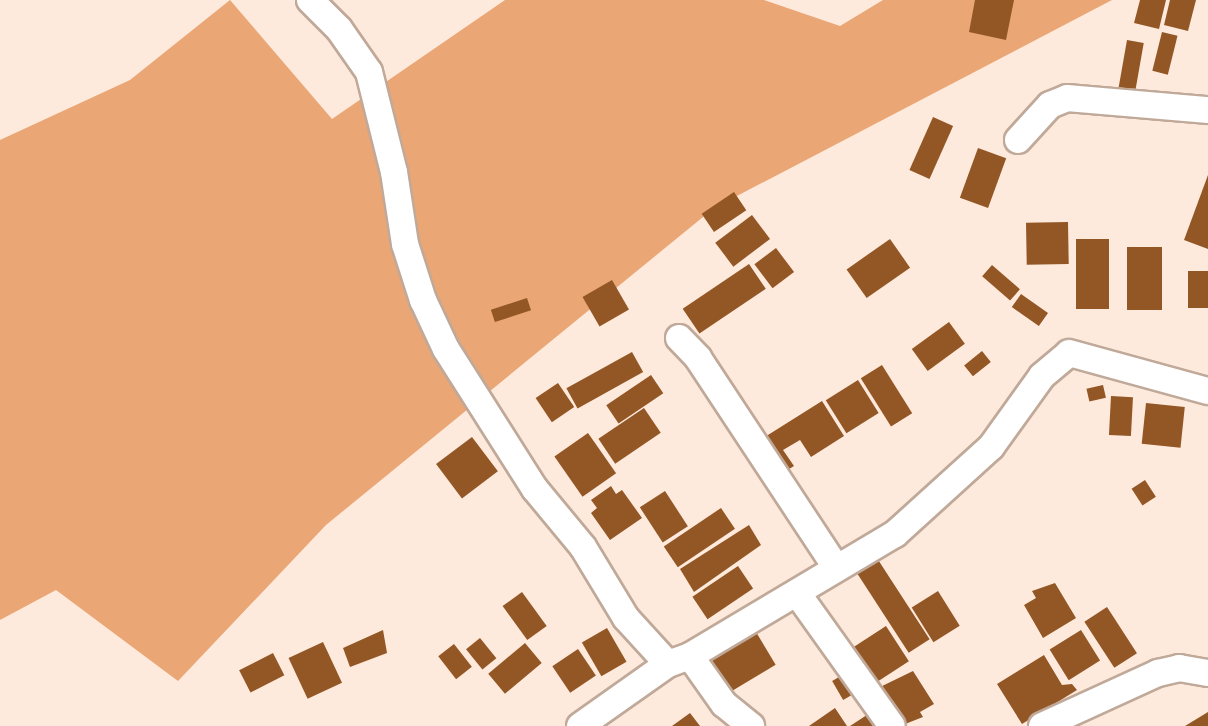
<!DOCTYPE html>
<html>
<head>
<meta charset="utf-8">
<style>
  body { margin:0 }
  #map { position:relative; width:1208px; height:726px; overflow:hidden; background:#feeadc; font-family:Roboto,sans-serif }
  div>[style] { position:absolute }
  .forest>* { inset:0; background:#eaa675 }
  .building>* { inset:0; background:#935625; transform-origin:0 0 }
  .roads { filter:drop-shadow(2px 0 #c0a999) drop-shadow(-2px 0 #c0a999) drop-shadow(0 2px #c0a999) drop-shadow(0 -2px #c0a999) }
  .street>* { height:26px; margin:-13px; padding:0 13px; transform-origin:13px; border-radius:13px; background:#fff }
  span { translate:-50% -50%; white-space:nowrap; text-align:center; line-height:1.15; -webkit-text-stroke:6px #feeadc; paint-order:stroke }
</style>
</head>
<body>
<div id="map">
  <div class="forest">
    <div style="clip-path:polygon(230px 0,332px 119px,505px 0,764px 0,840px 26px,883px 0,1112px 0,714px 208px,326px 525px,178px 681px,56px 590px,0 620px,0 140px,130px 80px)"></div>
  </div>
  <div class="building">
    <div style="clip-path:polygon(975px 0,1014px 0,1006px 40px,969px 32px)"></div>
    <div style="clip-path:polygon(1140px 0,1166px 0,1159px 29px,1134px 23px)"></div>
    <div style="clip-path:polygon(1170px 0,1196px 0,1188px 31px,1164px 25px)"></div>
    <div style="left:1162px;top:32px;width:16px;height:40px;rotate:14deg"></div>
    <div style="left:1127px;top:40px;width:17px;height:53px;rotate:10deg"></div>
    <div style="left:933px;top:117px;width:22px;height:58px;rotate:24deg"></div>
    <div style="left:978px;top:148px;width:30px;height:53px;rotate:20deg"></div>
    <div style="clip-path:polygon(1208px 175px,1208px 249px,1184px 240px)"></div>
    <div style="left:734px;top:192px;width:22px;height:39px;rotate:56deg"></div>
    <div style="left:752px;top:215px;width:30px;height:46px;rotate:53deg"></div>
    <div style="left:1068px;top:222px;width:42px;height:42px;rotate:89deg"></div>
    <div style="left:890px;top:239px;width:35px;height:53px;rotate:55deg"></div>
    <div style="left:1076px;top:239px;width:33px;height:70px"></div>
    <div style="left:1127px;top:247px;width:35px;height:63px"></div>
    <div style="left:776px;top:248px;width:30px;height:27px;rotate:53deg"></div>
    <div style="left:749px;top:264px;width:30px;height:80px;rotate:56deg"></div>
    <div style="left:992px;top:265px;width:37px;height:15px;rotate:41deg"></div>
    <div style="left:1208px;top:271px;width:37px;height:20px;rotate:90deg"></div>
    <div style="left:612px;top:280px;width:34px;height:34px;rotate:60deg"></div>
    <div style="left:1021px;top:294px;width:33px;height:16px;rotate:35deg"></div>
    <div style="left:527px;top:298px;width:13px;height:38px;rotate:72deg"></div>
    <div style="left:949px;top:322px;width:27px;height:46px;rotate:54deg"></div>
    <div style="left:982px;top:351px;width:14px;height:23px;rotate:51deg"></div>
    <div style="left:632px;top:352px;width:23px;height:75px;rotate:61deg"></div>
    <div style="left:882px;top:365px;width:57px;height:25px;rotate:58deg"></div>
    <div style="left:651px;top:375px;width:22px;height:54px;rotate:56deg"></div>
    <div style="left:858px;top:380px;width:39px;height:38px;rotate:58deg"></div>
    <div style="left:558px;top:383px;width:29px;height:27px;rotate:56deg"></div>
    <div style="left:1103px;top:385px;width:13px;height:17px;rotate:77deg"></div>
    <div style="left:1111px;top:396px;width:22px;height:39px;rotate:3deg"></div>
    <div style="clip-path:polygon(822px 401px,844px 436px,811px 457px,800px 440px,783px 450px,794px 466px,781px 474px,760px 440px)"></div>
    <div style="left:1146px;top:403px;width:39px;height:41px;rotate:6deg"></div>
    <div style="left:644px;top:408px;width:30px;height:55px;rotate:56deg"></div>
    <div style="left:588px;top:433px;width:49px;height:41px;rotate:55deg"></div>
    <div style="left:472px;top:437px;width:43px;height:45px;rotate:53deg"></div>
    <div style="left:1145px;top:480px;width:20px;height:16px;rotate:57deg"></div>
    <div style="clip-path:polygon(611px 486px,616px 494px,622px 490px,642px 518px,610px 540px,591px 513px,597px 508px,591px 500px)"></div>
    <div style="left:665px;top:491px;width:42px;height:30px;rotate:57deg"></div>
    <div style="left:721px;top:508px;width:25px;height:69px;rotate:56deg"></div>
    <div style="clip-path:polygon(749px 525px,761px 545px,694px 592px,680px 569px)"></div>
    <div style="left:873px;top:552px;width:104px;height:25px;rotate:57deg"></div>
    <div style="left:738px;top:566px;width:27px;height:55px;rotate:56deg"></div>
    <div style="clip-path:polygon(1055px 583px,1076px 618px,1043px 638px,1024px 605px,1036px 598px,1032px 591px)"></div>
    <div style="left:938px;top:591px;width:41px;height:31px;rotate:58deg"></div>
    <div style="left:522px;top:592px;width:42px;height:24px;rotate:54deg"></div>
    <div style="left:1107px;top:607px;width:55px;height:27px;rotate:57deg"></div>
    <div style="left:886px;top:626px;width:42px;height:50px;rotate:57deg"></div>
    <div style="left:753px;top:627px;width:44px;height:53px;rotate:59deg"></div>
    <div style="left:607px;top:628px;width:39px;height:29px;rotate:60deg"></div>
    <div style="clip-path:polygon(383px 630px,387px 653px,350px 667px,343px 648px)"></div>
    <div style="left:1081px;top:630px;width:36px;height:37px;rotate:58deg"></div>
    <div style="left:480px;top:638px;width:26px;height:18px;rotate:51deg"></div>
    <div style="left:323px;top:642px;width:45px;height:38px;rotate:65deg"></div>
    <div style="left:525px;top:643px;width:26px;height:48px;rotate:50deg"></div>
    <div style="left:454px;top:644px;width:29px;height:20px;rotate:52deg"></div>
    <div style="left:578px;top:649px;width:32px;height:31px;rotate:56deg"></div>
    <div style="left:273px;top:653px;width:25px;height:38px;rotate:63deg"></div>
    <div style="clip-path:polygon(1044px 655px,1062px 685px,1072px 684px,1077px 690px,1022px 724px,997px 684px)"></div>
    <div style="clip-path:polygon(913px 671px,934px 704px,920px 712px,923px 717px,900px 726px,876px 689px)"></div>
    <div style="left:846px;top:673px;width:22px;height:16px;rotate:60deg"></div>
    <div style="clip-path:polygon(835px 708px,847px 726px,809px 726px)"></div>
    <div style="clip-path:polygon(873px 711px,883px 726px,850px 726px)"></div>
    <div style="clip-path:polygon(1208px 712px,1208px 726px,1185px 726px)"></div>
    <div style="clip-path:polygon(690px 713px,700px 726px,672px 726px)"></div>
  </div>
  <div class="roads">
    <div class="street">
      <div style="left:310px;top:0;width:41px;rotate:45deg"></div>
      <div style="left:339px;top:29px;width:52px;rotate:55.1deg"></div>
      <div style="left:369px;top:72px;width:103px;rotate:76deg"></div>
      <div style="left:394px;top:172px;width:73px;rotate:81.3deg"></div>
      <div style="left:405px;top:244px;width:59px;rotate:72.2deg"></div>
      <div style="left:423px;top:300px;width:54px;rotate:64.9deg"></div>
      <div style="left:446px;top:349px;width:166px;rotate:57.6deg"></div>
      <div style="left:535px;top:489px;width:75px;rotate:50.4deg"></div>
      <div style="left:583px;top:547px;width:83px;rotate:58.8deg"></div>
      <div style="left:626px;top:618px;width:62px;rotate:47.6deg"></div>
      <div style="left:1018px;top:140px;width:47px;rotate:-47.6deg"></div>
      <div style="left:1050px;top:105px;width:18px;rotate:-22deg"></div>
      <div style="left:1067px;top:98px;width:142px;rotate:4.9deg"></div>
      <div style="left:679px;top:338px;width:28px;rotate:46deg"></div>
      <div style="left:698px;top:358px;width:250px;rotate:56.6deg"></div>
      <div style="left:797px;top:593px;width:163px;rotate:54.5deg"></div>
      <div style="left:690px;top:656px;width:59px;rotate:54.7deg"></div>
      <div style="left:724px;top:704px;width:35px;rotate:39deg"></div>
      <div style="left:580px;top:726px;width:108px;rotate:-35.2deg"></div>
      <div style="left:668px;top:664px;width:23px;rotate:-20deg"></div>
      <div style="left:690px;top:656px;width:239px;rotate:-30.8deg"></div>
      <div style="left:895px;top:534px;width:130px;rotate:-42.2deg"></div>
      <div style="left:991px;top:447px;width:87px;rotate:-54.3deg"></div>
      <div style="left:1042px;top:376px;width:35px;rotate:-40deg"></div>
      <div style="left:1069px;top:353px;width:144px;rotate:15.3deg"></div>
      <div style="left:1042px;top:726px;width:128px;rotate:-24.6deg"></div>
      <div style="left:1158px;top:673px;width:22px;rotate:-13deg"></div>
      <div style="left:1179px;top:668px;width:29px;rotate:10deg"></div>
    </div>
  </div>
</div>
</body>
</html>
